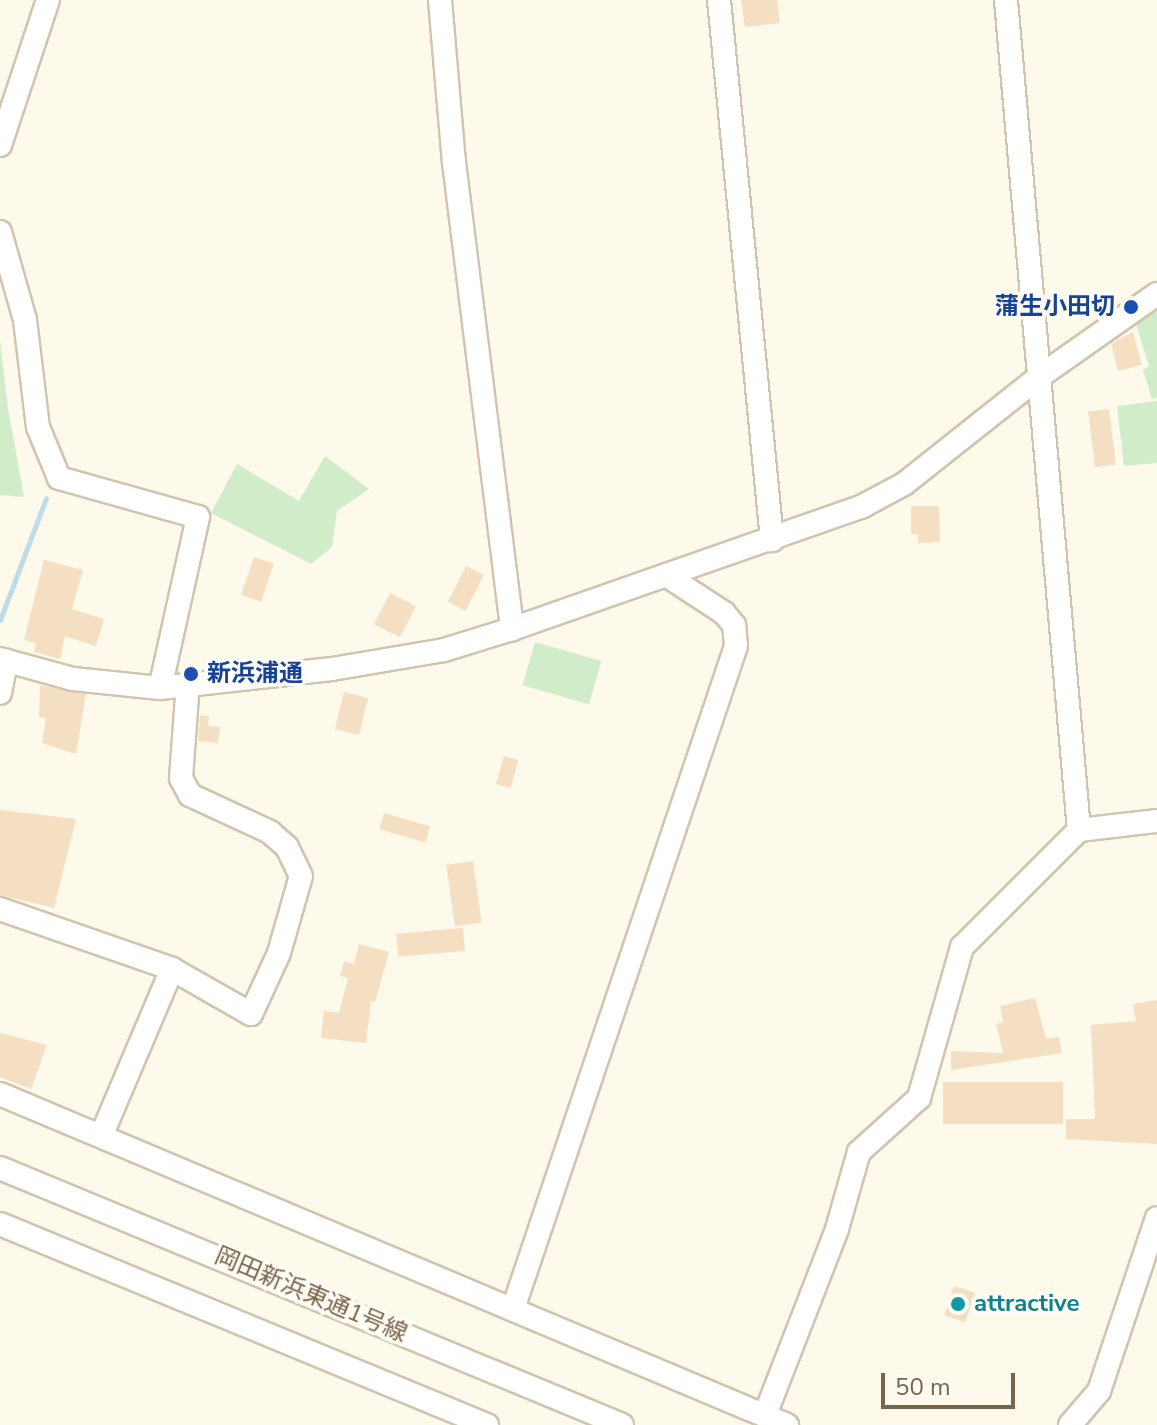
<!DOCTYPE html>
<html>
<head>
<meta charset="utf-8">
<style>
  body { margin:0 }
  #map { position:relative; width:1157px; height:1425px; overflow:hidden; background:#fdfaeb; font-family:"Nunito Sans","Noto Sans JP",sans-serif }
  div>[style] { position:absolute }
  .green>* { inset:0; background:#d0ecc8; transform-origin:0 0 }
  .stream>* { height:5px; margin:-2.5px; padding:0 2.5px; transform-origin:2.5px; border-radius:2.5px; background:#bedbe8 }
  .building>* { inset:0; background:#f4dfc2; transform-origin:0 0 }
  .roads { filter:drop-shadow(2px 0 #d1c4af) drop-shadow(-2px 0 #d1c4af) drop-shadow(0 2px #d1c4af) drop-shadow(0 -2px #d1c4af) }
  .minor>* { height:22px; margin:-11px; padding:0 11px; transform-origin:11px; border-radius:11px; background:#fff }
  .dots>* { width:22px; height:22px; translate:-50% -50%; box-sizing:border-box; border:4px solid #fffcf3; border-radius:50% }
  span { translate:-50% -50%; white-space:nowrap; text-align:center; line-height:1.15; -webkit-text-stroke:7px #fffcf3; paint-order:stroke }
  .transit-label { font-size:24px; color:#164399; font-weight:700 }
  .right { translate:-100% -50%; text-align:right }
  .left { translate:0 -50%; text-align:left }
  .street-label { font-size:24px; color:#7a654c }
  .culture-label { font-size:24px; color:#0d838f; font-weight:700 }
  .scale { position:absolute; left:881px; top:1373px; width:134px; height:36px; box-sizing:border-box; border:4px solid #7a654c; border-top:0; padding-left:10px; font-size:24px; line-height:28px; white-space:nowrap; color:#7a654c; -webkit-text-stroke:6px #fffcf3; paint-order:stroke }
</style>
</head>
<body>
<div id="map">
  <div class="green">
    <div style="clip-path:polygon(1157px 306px,1157px 398px,1152px 399px,1143px 370px,1149px 366px,1135px 321px)"></div>
    <div style="clip-path:polygon(0 341px,8px 408px,24px 497px,0 495px)"></div>
    <div style="clip-path:polygon(1157px 401px,1157px 463px,1124px 466px,1117px 406px)"></div>
    <div style="clip-path:polygon(325px 456px,369px 489px,337px 511px,332px 547px,311px 564px,211px 513px,237px 464px,299px 501px)"></div>
    <div style="left:535px;top:642px;width:69px;height:45px;rotate:16deg"></div>
  </div>
  <div class="stream">
    <div style="left:0;top:620px;width:130px;rotate:-69.3deg"></div>
  </div>
  <div class="building">
    <div style="clip-path:polygon(741px 0,777px 0,780px 23px,745px 27px)"></div>
    <div style="clip-path:polygon(1133px 332px,1142px 365px,1118px 371px,1111px 344px)"></div>
    <div style="left:1109px;top:409px;width:56px;height:21px;rotate:83deg"></div>
    <div style="clip-path:polygon(911px 506px,939px 506px,940px 542px,918px 543px,918px 534px,911px 534px)"></div>
    <div style="left:254px;top:557px;width:21px;height:40px;rotate:19deg"></div>
    <div style="clip-path:polygon(44px 560px,83px 570px,72px 609px,104px 619px,96px 646px,65px 636px,60px 659px,34px 652px,36px 643px,24px 640px)"></div>
    <div style="left:466px;top:566px;width:20px;height:40px;rotate:27deg"></div>
    <div style="left:390px;top:593px;width:29px;height:35px;rotate:27deg"></div>
    <div style="clip-path:polygon(40px 685px,86px 694px,76px 754px,42px 743px,46px 718px,39px 717px)"></div>
    <div style="left:344px;top:692px;width:25px;height:38px;rotate:14deg"></div>
    <div style="clip-path:polygon(200px 715px,209px 716px,208px 726px,220px 727px,218px 743px,198px 741px)"></div>
    <div style="left:504px;top:756px;width:15px;height:29px;rotate:16deg"></div>
    <div style="clip-path:polygon(0 810px,76px 819px,54px 908px,0 895px)"></div>
    <div style="left:384px;top:813px;width:48px;height:17px;rotate:16deg"></div>
    <div style="left:473px;top:861px;width:62px;height:27px;rotate:82deg"></div>
    <div style="left:463px;top:928px;width:23px;height:67px;rotate:85deg"></div>
    <div style="clip-path:polygon(359px 944px,389px 952px,375px 1002px,371px 1001px,366px 1043px,321px 1038px,324px 1011px,339px 1013px,348px 978px,340px 976px,344px 961px,354px 964px)"></div>
    <div style="clip-path:polygon(1035px 998px,1046px 1039px,1059px 1037px,1062px 1053px,951px 1070px,951px 1051px,1003px 1053px,996px 1024px,1003px 1022px,1000px 1006px)"></div>
    <div style="clip-path:polygon(1157px 1000px,1157px 1144px,1066px 1139px,1066px 1119px,1095px 1119px,1091px 1025px,1136px 1021px,1133px 1004px)"></div>
    <div style="clip-path:polygon(0 1033px,47px 1045px,31px 1089px,0 1077px)"></div>
    <div style="left:1063px;top:1082px;width:42px;height:120px;rotate:90deg"></div>
    <div style="left:954px;top:1286px;width:22px;height:31px;rotate:18deg"></div>
  </div>
  <div class="roads">
    <div class="minor">
      <div style="left:440px;top:0;width:163px;rotate:85.1deg"></div>
      <div style="left:454px;top:162px;width:471px;rotate:82.9deg"></div>
      <div style="left:719px;top:0;width:543px;rotate:84.39deg"></div>
      <div style="left:0;top:145px;width:153px;rotate:-71.7deg"></div>
      <div style="left:0;top:232px;width:91px;rotate:74.1deg"></div>
      <div style="left:25px;top:320px;width:108px;rotate:83.1deg"></div>
      <div style="left:38px;top:427px;width:55px;rotate:67.6deg"></div>
      <div style="left:59px;top:478px;width:144px;rotate:15.7deg"></div>
      <div style="left:198px;top:517px;width:175px;rotate:102.5deg"></div>
      <div style="left:0;top:659px;width:76px;rotate:15.3deg"></div>
      <div style="left:73px;top:679px;width:87px;rotate:5.9deg"></div>
      <div style="left:160px;top:688px;width:173px;rotate:-6.3deg"></div>
      <div style="left:332px;top:669px;width:114px;rotate:-9.6deg"></div>
      <div style="left:444px;top:650px;width:71px;rotate:-17.2deg"></div>
      <div style="left:512px;top:629px;width:370px;rotate:-19.3deg"></div>
      <div style="left:861px;top:507px;width:49px;rotate:-28.1deg"></div>
      <div style="left:904px;top:484px;width:172px;rotate:-38.4deg"></div>
      <div style="left:1039px;top:377px;width:144px;rotate:-35.1deg"></div>
      <div style="left:0;top:693px;width:33px;rotate:-79deg"></div>
      <div style="left:1079px;top:830px;width:79px;rotate:-6.6deg"></div>
      <div style="left:0;top:909px;width:182px;rotate:19.2deg"></div>
      <div style="left:172px;top:969px;width:91px;rotate:29.7deg"></div>
      <div style="left:251px;top:1014px;width:67px;rotate:-65.3deg"></div>
      <div style="left:279px;top:953px;width:80px;rotate:-74.1deg"></div>
      <div style="left:301px;top:876px;width:32px;rotate:-116deg"></div>
      <div style="left:287px;top:847px;width:23px;rotate:-139deg"></div>
      <div style="left:270px;top:832px;width:88px;rotate:-155.2deg"></div>
      <div style="left:190px;top:795px;width:19px;rotate:-118deg"></div>
      <div style="left:181px;top:778px;width:95px;rotate:-85.8deg"></div>
      <div style="left:0;top:1094px;width:854px;rotate:22.81deg"></div>
      <div style="left:102px;top:1134px;width:179px;rotate:-67deg"></div>
      <div style="left:0;top:1168px;width:673px;rotate:22.45deg"></div>
      <div style="left:0;top:1224px;width:527px;rotate:22.43deg"></div>
      <div style="left:513px;top:1309px;width:699px;rotate:-71.41deg"></div>
      <div style="left:736px;top:646px;width:21px;rotate:-95deg"></div>
      <div style="left:734px;top:625px;width:16px;rotate:-130deg"></div>
      <div style="left:724px;top:613px;width:69px;rotate:-146.8deg"></div>
      <div style="left:765px;top:1415px;width:199px;rotate:-68.8deg"></div>
      <div style="left:837px;top:1229px;width:80px;rotate:-74.1deg"></div>
      <div style="left:859px;top:1152px;width:81px;rotate:-42deg"></div>
      <div style="left:919px;top:1098px;width:157px;rotate:-74.1deg"></div>
      <div style="left:962px;top:947px;width:165px;rotate:-45deg"></div>
      <div style="left:1079px;top:830px;width:833px;rotate:-95.03deg"></div>
      <div style="left:1070px;top:1425px;width:45px;rotate:-49.5deg"></div>
      <div style="left:1099px;top:1391px;width:182px;rotate:-71.5deg"></div>
    </div>
  </div>
  <div class="dots">
    <div style="left:1131px;top:307px;background:#1a4fb4"></div>
    <div style="left:191px;top:674px;background:#1a4fb4"></div>
    <div style="left:958px;top:1304px;background:#0f9aa8"></div>
  </div>
  <div class="transit-label">
    <span class="right" style="left:1115px;top:307px">蒲生小田切</span>
    <span class="left" style="left:207px;top:674px">新浜浦通</span>
  </div>
  <div class="street-label">
    <span style="left:311px;top:1295px;rotate:23deg">岡田新浜東通1号線</span>
  </div>
  <div class="culture-label">
    <span class="left" style="left:974px;top:1304px">attractive</span>
  </div>
  <div class="scale">50 m</div>
</div>
</body>
</html>
